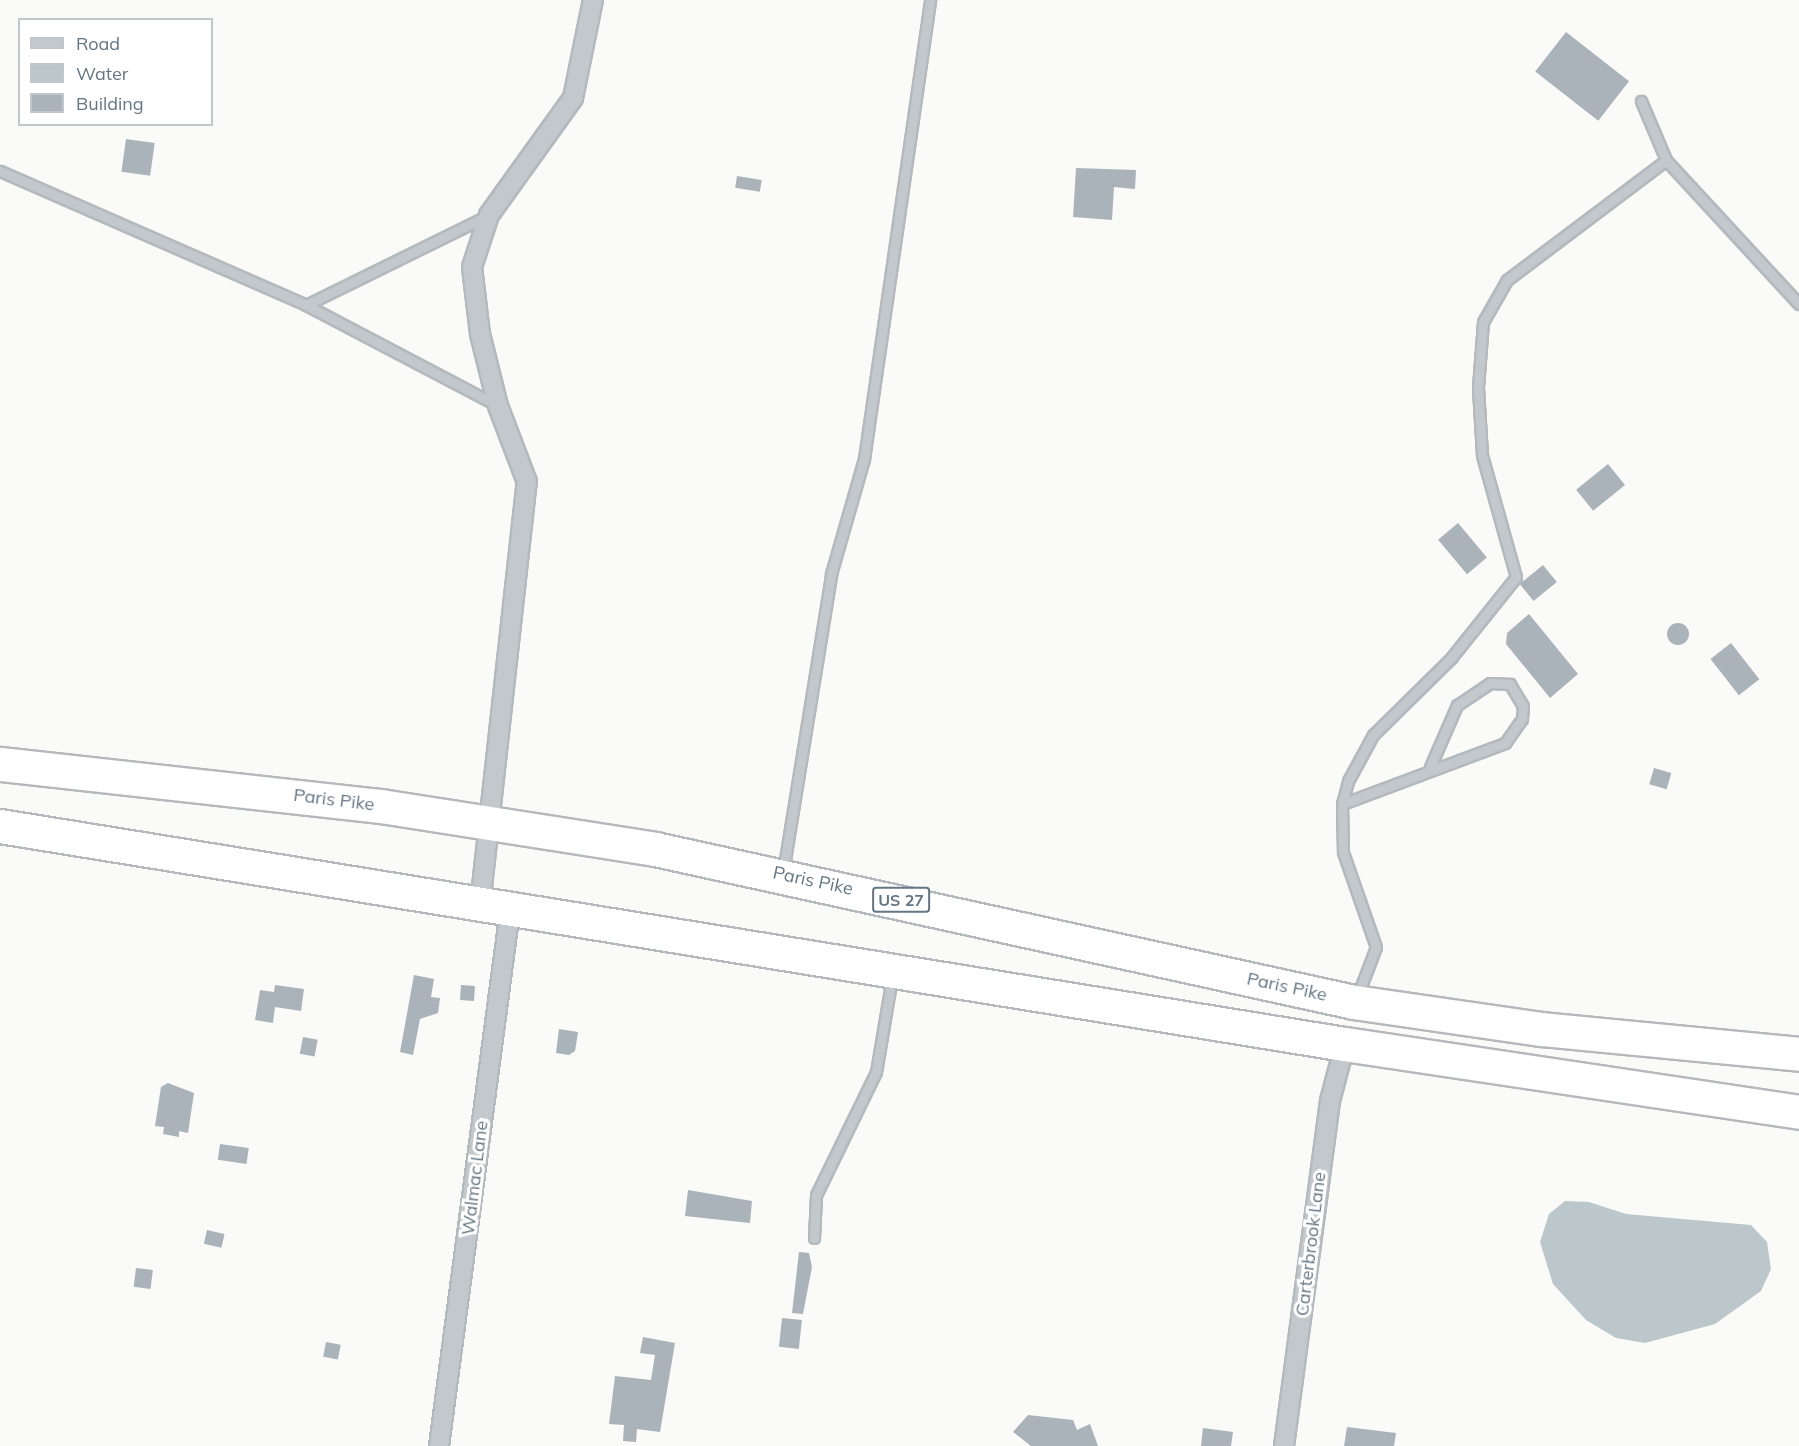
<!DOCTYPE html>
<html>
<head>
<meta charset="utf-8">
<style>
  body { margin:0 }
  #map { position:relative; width:1799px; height:1446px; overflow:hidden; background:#fafaf8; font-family:Mulish,sans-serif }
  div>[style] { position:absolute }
  .water>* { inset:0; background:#bbc7cb }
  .building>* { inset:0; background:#aab3b9; transform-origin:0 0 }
  .round { border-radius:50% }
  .roads { filter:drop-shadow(2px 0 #b4b9bd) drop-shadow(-2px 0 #b4b9bd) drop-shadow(0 2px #b4b9bd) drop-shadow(0 -2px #b4b9bd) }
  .lane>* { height:9px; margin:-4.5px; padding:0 4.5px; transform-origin:4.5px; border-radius:4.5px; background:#c3c8cc }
  .street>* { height:18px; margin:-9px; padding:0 9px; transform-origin:9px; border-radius:9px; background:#c3c8cc }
  .highway>* { height:33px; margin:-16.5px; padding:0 16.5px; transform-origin:16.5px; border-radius:16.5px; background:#fff }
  span { translate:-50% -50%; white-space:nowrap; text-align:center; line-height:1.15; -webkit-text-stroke:6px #fff; paint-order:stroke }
  .shield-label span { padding:2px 4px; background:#fff; border:2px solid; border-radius:4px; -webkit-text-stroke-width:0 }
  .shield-label { font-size:16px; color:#657683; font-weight:700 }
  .street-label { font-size:18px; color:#657683 }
  .legend { position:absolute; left:18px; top:18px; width:195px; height:108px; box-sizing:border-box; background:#fff; border:2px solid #c1c8cd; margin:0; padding:8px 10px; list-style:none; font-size:18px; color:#657683 }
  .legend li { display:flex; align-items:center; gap:12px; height:30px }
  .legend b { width:30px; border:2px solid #c1c8cd }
</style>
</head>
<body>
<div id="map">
  <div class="water">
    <div style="clip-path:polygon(1565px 1201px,1589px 1202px,1626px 1214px,1751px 1225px,1767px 1242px,1771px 1269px,1761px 1291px,1715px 1324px,1645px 1343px,1616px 1338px,1586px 1320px,1553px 1284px,1540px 1242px,1549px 1214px)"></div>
  </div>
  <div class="building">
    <div style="left:1566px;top:32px;width:80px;height:50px;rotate:38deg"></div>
    <div style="left:126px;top:139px;width:29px;height:33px;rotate:8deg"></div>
    <div style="clip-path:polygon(1076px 168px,1136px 170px,1135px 189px,1114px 187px,1112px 220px,1073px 217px)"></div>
    <div style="left:737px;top:176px;width:25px;height:12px;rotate:9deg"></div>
    <div style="left:1608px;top:464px;width:27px;height:41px;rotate:51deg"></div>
    <div style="left:1458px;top:523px;width:45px;height:26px;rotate:50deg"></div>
    <div style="left:1543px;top:565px;width:22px;height:30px;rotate:51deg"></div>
    <div style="clip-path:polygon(1529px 614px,1578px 674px,1550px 698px,1506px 644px,1507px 633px)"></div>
    <div class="round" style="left:1667px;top:623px;width:22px;height:22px"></div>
    <div style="left:1731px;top:643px;width:46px;height:26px;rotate:52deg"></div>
    <div style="left:1654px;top:768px;width:18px;height:17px;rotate:16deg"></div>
    <div style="clip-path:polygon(414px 975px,434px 979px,431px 997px,440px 998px,438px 1013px,420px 1019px,413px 1055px,400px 1052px)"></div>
    <div style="clip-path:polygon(275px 985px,304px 989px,301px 1011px,275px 1007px,273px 1023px,255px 1020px,260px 990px,274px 992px)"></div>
    <div style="left:461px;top:985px;width:14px;height:15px;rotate:4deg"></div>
    <div style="clip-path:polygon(559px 1029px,578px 1032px,575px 1051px,569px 1055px,556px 1053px)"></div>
    <div style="left:303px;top:1037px;width:15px;height:17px;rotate:11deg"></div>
    <div style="clip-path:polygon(168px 1083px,194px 1093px,188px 1133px,179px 1131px,179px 1137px,163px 1134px,164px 1127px,155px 1126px,161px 1087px)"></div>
    <div style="left:220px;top:1144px;width:29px;height:16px;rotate:8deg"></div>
    <div style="clip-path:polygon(688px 1190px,752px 1201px,750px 1223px,685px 1216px)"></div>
    <div style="left:207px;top:1230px;width:18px;height:14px;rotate:13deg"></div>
    <div style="clip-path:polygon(799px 1252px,809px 1253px,812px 1267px,803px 1314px,792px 1313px)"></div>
    <div style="left:136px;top:1268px;width:17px;height:19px;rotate:7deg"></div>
    <div style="left:782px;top:1318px;width:20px;height:29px;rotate:6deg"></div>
    <div style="clip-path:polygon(643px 1337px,675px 1343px,660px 1432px,637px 1429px,636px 1442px,623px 1441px,624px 1425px,609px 1424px,615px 1376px,651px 1380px,655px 1355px,640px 1353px)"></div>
    <div style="left:326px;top:1342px;width:15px;height:15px;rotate:11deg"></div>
    <div style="clip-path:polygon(1028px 1415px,1073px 1420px,1077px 1430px,1090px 1424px,1098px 1446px,1031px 1446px,1013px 1432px)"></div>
    <div style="clip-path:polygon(1347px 1427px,1396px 1433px,1394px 1446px,1344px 1446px)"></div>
    <div style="clip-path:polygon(1203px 1428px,1233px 1432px,1231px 1446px,1201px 1446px)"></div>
  </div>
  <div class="roads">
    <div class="lane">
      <div style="left:1641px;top:101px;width:64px;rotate:67deg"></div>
      <div style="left:1666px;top:160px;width:196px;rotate:47.3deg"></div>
      <div style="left:0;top:171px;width:334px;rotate:23.6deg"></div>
      <div style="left:306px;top:305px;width:217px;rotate:27.7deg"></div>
      <div style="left:306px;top:305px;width:202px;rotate:-26.2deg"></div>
      <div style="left:1342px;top:804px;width:174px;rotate:-20.5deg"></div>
      <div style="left:1505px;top:743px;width:29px;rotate:-55deg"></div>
      <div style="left:1522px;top:719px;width:13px;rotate:-86deg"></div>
      <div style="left:1523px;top:706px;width:26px;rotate:-121deg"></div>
      <div style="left:1510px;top:684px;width:20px;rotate:-177deg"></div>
      <div style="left:1490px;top:683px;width:40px;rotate:146deg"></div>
      <div style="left:1457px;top:705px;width:68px;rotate:113.5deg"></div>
      <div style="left:783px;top:872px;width:302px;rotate:-80.8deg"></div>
      <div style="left:831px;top:574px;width:120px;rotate:-74deg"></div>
      <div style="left:864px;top:459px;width:464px;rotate:-81.8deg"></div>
      <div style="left:1357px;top:997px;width:53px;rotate:-69.2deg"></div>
      <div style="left:1376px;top:947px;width:101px;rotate:-109.2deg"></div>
      <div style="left:1343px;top:852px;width:48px;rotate:-91.2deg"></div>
      <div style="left:1342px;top:804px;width:24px;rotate:-75deg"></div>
      <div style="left:1348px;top:781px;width:52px;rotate:-61.5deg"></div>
      <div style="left:1373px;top:735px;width:110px;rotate:-44.6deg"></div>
      <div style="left:1451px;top:658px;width:104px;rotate:-51.3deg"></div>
      <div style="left:1516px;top:577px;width:127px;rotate:-105.6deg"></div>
      <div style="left:1482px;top:455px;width:68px;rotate:-93.4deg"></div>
      <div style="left:1478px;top:387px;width:65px;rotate:-85.6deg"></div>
      <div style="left:1483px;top:322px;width:48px;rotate:-60.3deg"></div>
      <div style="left:1507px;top:280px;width:199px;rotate:-37deg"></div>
      <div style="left:814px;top:1238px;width:43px;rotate:-87.3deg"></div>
      <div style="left:816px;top:1195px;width:137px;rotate:-64deg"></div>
      <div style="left:876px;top:1072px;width:96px;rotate:-80.4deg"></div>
    </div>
    <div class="street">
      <div style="left:480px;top:905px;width:426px;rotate:-83.7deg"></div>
      <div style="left:527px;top:482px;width:81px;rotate:-110.9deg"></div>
      <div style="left:498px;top:406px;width:74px;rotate:-104deg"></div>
      <div style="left:480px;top:334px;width:67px;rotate:-96.8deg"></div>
      <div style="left:472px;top:267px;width:55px;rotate:-71.9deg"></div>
      <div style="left:489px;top:215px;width:144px;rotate:-54.3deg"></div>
      <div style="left:573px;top:98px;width:100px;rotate:-78.5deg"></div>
      <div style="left:439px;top:1446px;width:541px;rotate:-82.45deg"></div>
      <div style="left:1284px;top:1446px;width:348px;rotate:-82.4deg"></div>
      <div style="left:1330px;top:1101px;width:59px;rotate:-75.3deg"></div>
    </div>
    <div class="highway">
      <div style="left:0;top:764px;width:383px;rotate:6.3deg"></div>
      <div style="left:381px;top:806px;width:277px;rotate:8.9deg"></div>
      <div style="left:655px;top:849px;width:716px;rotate:12.35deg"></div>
      <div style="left:1354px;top:1002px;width:189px;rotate:8.2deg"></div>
      <div style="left:1541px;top:1029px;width:259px;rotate:5.5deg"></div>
      <div style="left:0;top:826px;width:1363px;rotate:9.21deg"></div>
      <div style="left:1345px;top:1044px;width:459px;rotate:8.5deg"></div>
    </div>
  </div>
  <div class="shield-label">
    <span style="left:901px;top:900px">US 27</span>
  </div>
  <div class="street-label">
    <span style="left:334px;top:800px;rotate:7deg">Paris Pike</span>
    <span style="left:813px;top:881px;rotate:12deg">Paris Pike</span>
    <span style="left:1287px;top:987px;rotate:12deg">Paris Pike</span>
    <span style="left:475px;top:1178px;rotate:-83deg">Walmac Lane</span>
    <span style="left:1311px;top:1244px;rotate:-83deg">Carterbrook Lane</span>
  </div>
  <ul class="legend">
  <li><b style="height:8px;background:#c3c8cc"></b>Road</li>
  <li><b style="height:16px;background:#bbc7cb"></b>Water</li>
  <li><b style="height:16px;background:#aab3b9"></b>Building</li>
  </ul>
</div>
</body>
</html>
